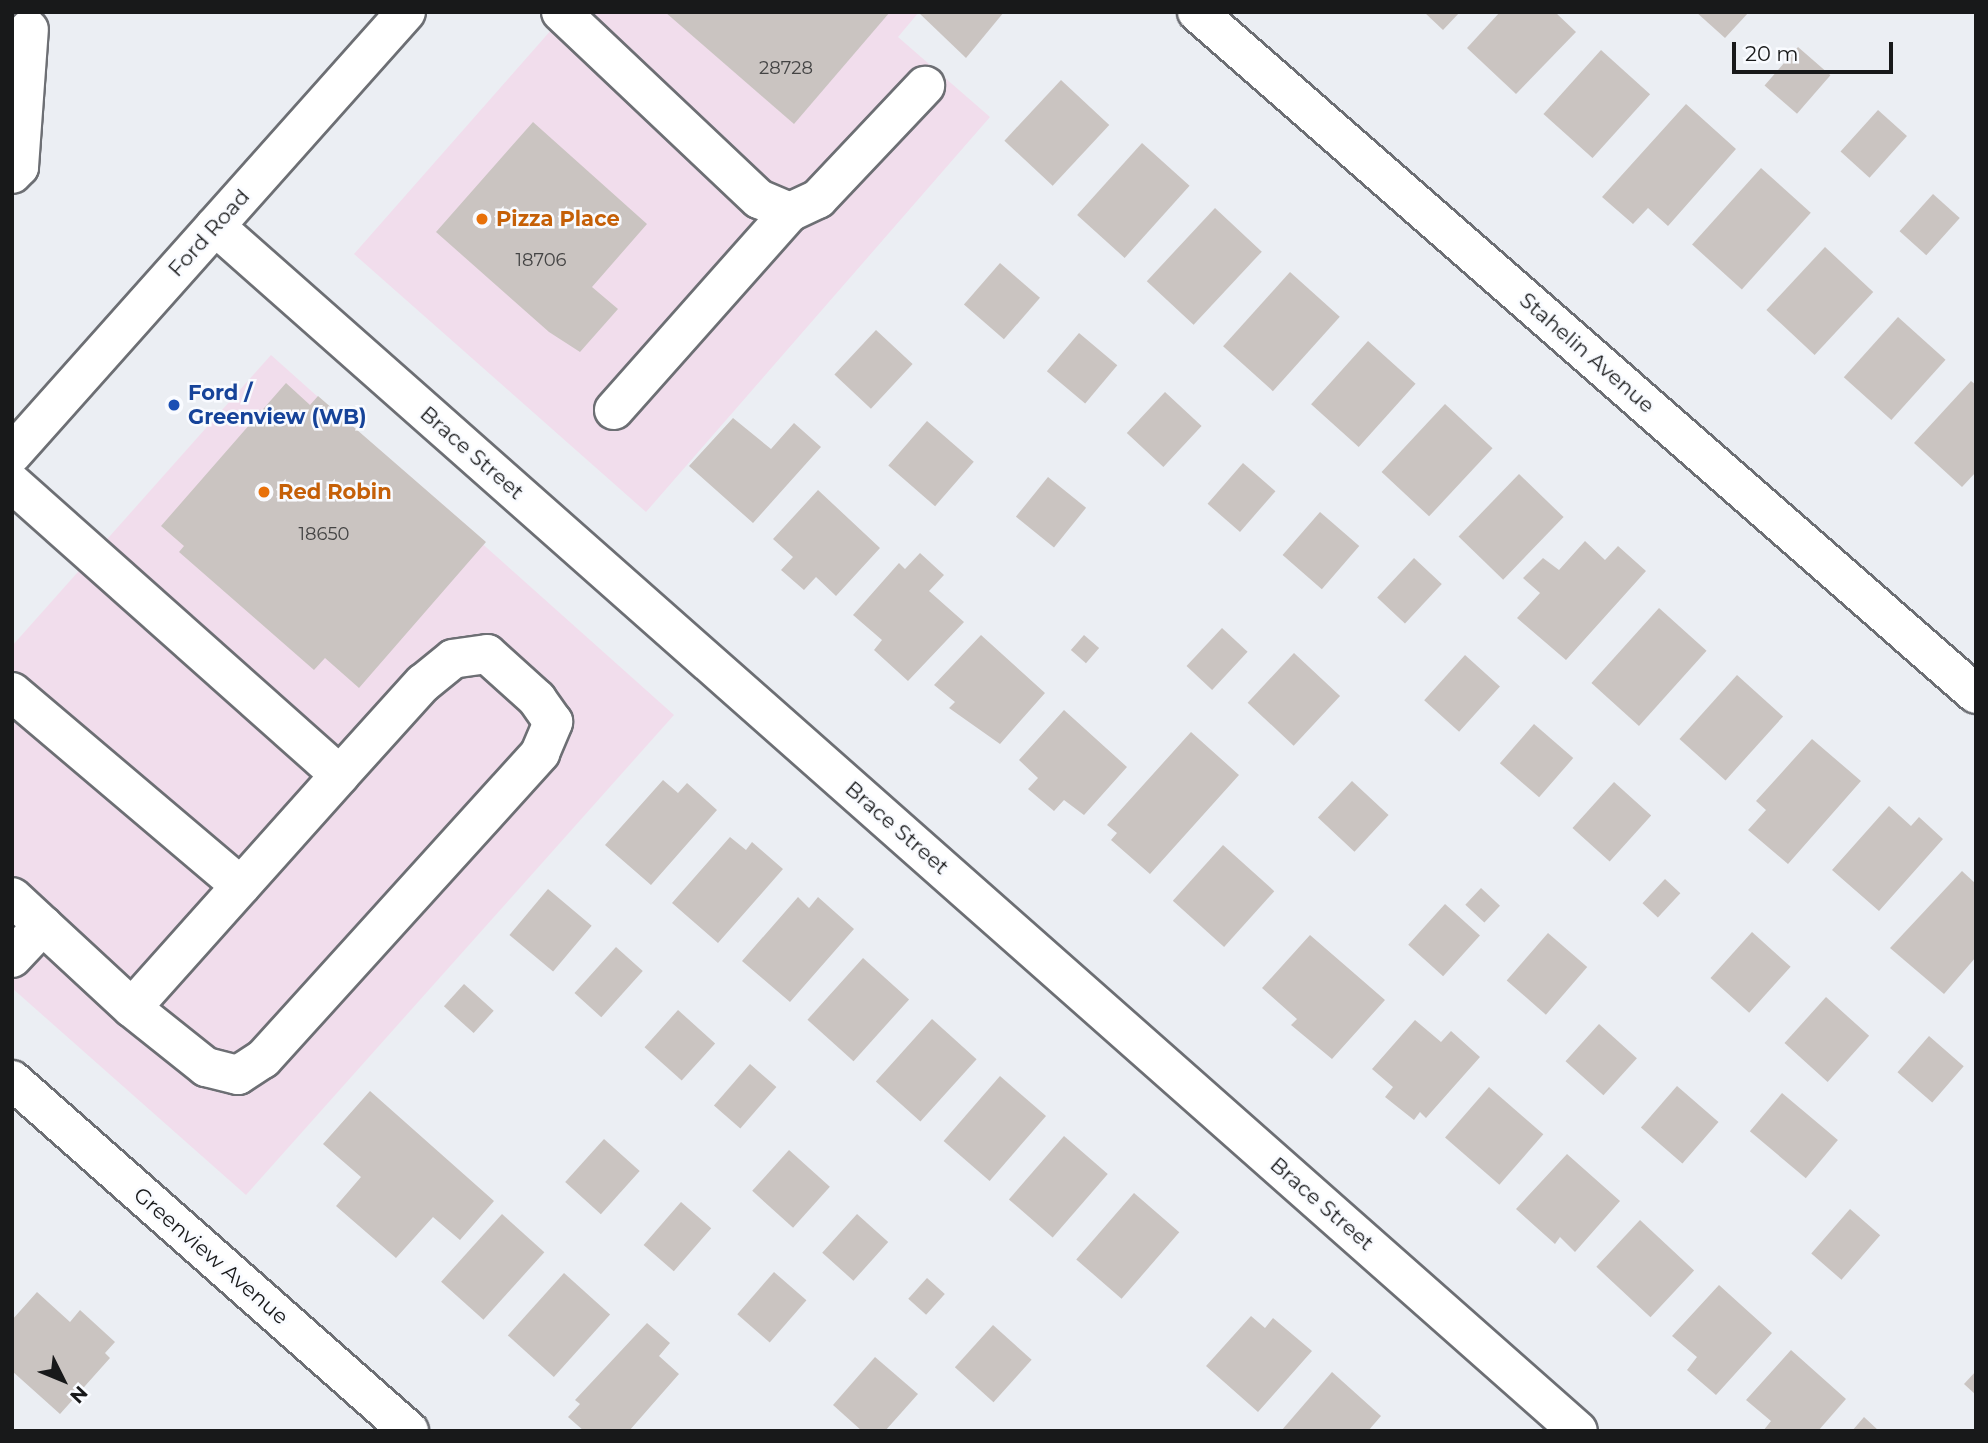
<!DOCTYPE html>
<html>
<head>
<meta charset="utf-8">
<style>
  body { margin:0 }
  #map { position:relative; width:1988px; height:1443px; overflow:hidden; background:#ebeef3; font-family:Montserrat,sans-serif }
  div>[style] { position:absolute }
  .commercial>* { inset:0; background:#f1ddec }
  .building>* { inset:0; background:#cac4c1; transform-origin:0 0 }
  .roads { filter:drop-shadow(2px 0 #6d6f74) drop-shadow(-2px 0 #6d6f74) drop-shadow(0 2px #6d6f74) drop-shadow(0 -2px #6d6f74) }
  .minor>* { height:38px; margin:-19px; padding:0 19px; transform-origin:19px; border-radius:19px; background:#fff }
  .major>* { height:38px; margin:-19px; padding:0 19px; transform-origin:19px; border-radius:19px; background:#fff }
  .dots>* { width:19px; height:19px; translate:-50% -50%; box-sizing:border-box; border:4px solid #f9fbff; border-radius:50% }
  span { translate:-50% -50%; white-space:nowrap; text-align:center; line-height:1.15; -webkit-text-stroke:5px #f9fbff; paint-order:stroke }
  .number-label { font-size:18px; color:#444 }
  .number-label span { -webkit-text-stroke-width:0 }
  .food-label { font-size:21px; color:#c56008; font-weight:700 }
  .left { translate:0 -50%; text-align:left }
  .street-label { font-size:21px; color:#18191a }
  .transit-label { font-size:21px; color:#164399; font-weight:700 }
  .frame { position:absolute; inset:0; border:14px solid #18191a; pointer-events:none }
  .north { position:absolute; left:28px; top:1345px; width:70px; height:70px; -webkit-text-stroke:5px #f9fbff; paint-order:stroke; rotate:133deg; font-size:19px; font-weight:700; line-height:28px; text-align:center; color:#18191a }
  .north::after { content:''; display:block; margin:auto; width:24px; height:32px; background:#18191a; clip-path:polygon(50% 0,100% 100%,50% 72%,0 100%) }
  .scale { position:absolute; left:1732px; top:42px; width:161px; height:32px; box-sizing:border-box; border:4px solid #18191a; border-top:0; padding-left:9px; font-size:21px; line-height:24px; white-space:nowrap; color:#18191a; -webkit-text-stroke:5px #f9fbff; paint-order:stroke }
</style>
</head>
<body>
<div id="map">
  <div class="commercial">
    <div style="clip-path:polygon(567px 12px,919px 12px,898px 37px,990px 117px,646px 512px,354px 254px)"></div>
    <div style="clip-path:polygon(271px 355px,674px 715px,246px 1195px,12px 988px,12px 646px)"></div>
  </div>
  <div class="building">
    <div style="clip-path:polygon(665px 12px,890px 12px,794px 124px)"></div>
    <div style="clip-path:polygon(918px 12px,1004px 12px,966px 58px)"></div>
    <div style="clip-path:polygon(1424px 12px,1460px 12px,1443px 30px)"></div>
    <div style="clip-path:polygon(1500px 12px,1555px 12px,1576px 32px,1516px 94px,1467px 48px)"></div>
    <div style="clip-path:polygon(1696px 12px,1749px 12px,1725px 38px)"></div>
    <div style="left:1798px;top:47px;width:43px;height:51px;rotate:41deg"></div>
    <div style="left:1601px;top:50px;width:66px;height:86px;rotate:42deg"></div>
    <div style="left:1061px;top:80px;width:66px;height:83px;rotate:43deg"></div>
    <div style="clip-path:polygon(1686px 104px,1736px 149px,1668px 226px,1648px 208px,1633px 224px,1602px 197px)"></div>
    <div style="left:1878px;top:110px;width:39px;height:56px;rotate:42deg"></div>
    <div style="clip-path:polygon(533px 122px,647px 224px,592px 287px,618px 309px,580px 352px,549px 332px,436px 232px)"></div>
    <div style="left:1142px;top:143px;width:64px;height:97px;rotate:42deg"></div>
    <div style="left:1761px;top:168px;width:67px;height:103px;rotate:42deg"></div>
    <div style="left:1933px;top:194px;width:36px;height:50px;rotate:42deg"></div>
    <div style="left:1215px;top:208px;width:64px;height:100px;rotate:43deg"></div>
    <div style="left:1825px;top:247px;width:66px;height:86px;rotate:43deg"></div>
    <div style="left:1000px;top:263px;width:53px;height:55px;rotate:41deg"></div>
    <div style="left:1290px;top:272px;width:67px;height:100px;rotate:42deg"></div>
    <div style="left:1898px;top:317px;width:64px;height:81px;rotate:42deg"></div>
    <div style="left:876px;top:330px;width:50px;height:61px;rotate:43deg"></div>
    <div style="left:1079px;top:333px;width:50px;height:50px;rotate:40deg"></div>
    <div style="left:1368px;top:341px;width:64px;height:85px;rotate:42deg"></div>
    <div style="clip-path:polygon(1971px 381px,1976px 385px,1976px 472px,1962px 487px,1914px 443px)"></div>
    <div style="clip-path:polygon(286px 383px,310px 405px,318px 396px,486px 542px,359px 688px,325px 658px,314px 670px,179px 552px,184px 546px,161px 526px)"></div>
    <div style="left:1165px;top:392px;width:50px;height:56px;rotate:43deg"></div>
    <div style="left:1445px;top:404px;width:65px;height:93px;rotate:43deg"></div>
    <div style="clip-path:polygon(733px 418px,771px 449px,794px 423px,821px 447px,753px 523px,689px 466px)"></div>
    <div style="left:927px;top:421px;width:62px;height:59px;rotate:41deg"></div>
    <div style="left:1243px;top:463px;width:43px;height:54px;rotate:41deg"></div>
    <div style="left:1519px;top:474px;width:62px;height:87px;rotate:44deg"></div>
    <div style="left:1048px;top:477px;width:49px;height:51px;rotate:39deg"></div>
    <div style="clip-path:polygon(818px 490px,880px 548px,836px 596px,816px 577px,804px 590px,781px 570px,793px 557px,773px 539px)"></div>
    <div style="left:1320px;top:512px;width:52px;height:57px;rotate:41deg"></div>
    <div style="clip-path:polygon(1585px 541px,1605px 560px,1618px 546px,1646px 571px,1566px 660px,1517px 618px,1540px 593px,1523px 578px,1543px 558px,1559px 570px)"></div>
    <div style="clip-path:polygon(920px 553px,944px 575px,929px 591px,964px 622px,908px 681px,874px 650px,882px 640px,853px 615px,899px 563px,905px 569px)"></div>
    <div style="left:1414px;top:558px;width:38px;height:54px;rotate:43deg"></div>
    <div style="left:1659px;top:608px;width:64px;height:101px;rotate:42deg"></div>
    <div style="left:1222px;top:628px;width:35px;height:52px;rotate:43deg"></div>
    <div style="clip-path:polygon(981px 635px,1045px 693px,1000px 744px,949px 708px,955px 702px,934px 685px)"></div>
    <div style="left:1084px;top:635px;width:20px;height:20px;rotate:41deg"></div>
    <div style="left:1294px;top:653px;width:63px;height:68px;rotate:43deg"></div>
    <div style="left:1465px;top:655px;width:47px;height:61px;rotate:42deg"></div>
    <div style="left:1737px;top:675px;width:62px;height:86px;rotate:42deg"></div>
    <div style="clip-path:polygon(1064px 710px,1127px 767px,1084px 815px,1064px 800px,1054px 811px,1028px 789px,1038px 778px,1019px 760px)"></div>
    <div style="left:1534px;top:724px;width:52px;height:52px;rotate:41deg"></div>
    <div style="clip-path:polygon(1191px 732px,1239px 775px,1150px 874px,1111px 840px,1117px 833px,1107px 825px)"></div>
    <div style="clip-path:polygon(1812px 739px,1861px 781px,1788px 864px,1748px 830px,1766px 810px,1756px 801px)"></div>
    <div style="clip-path:polygon(663px 780px,678px 793px,687px 783px,717px 810px,651px 885px,605px 845px)"></div>
    <div style="left:1352px;top:781px;width:50px;height:50px;rotate:43deg"></div>
    <div style="left:1614px;top:782px;width:50px;height:62px;rotate:42deg"></div>
    <div style="clip-path:polygon(1889px 806px,1911px 826px,1919px 817px,1943px 839px,1879px 911px,1832px 870px)"></div>
    <div style="clip-path:polygon(730px 837px,746px 850px,752px 842px,783px 869px,718px 943px,672px 903px)"></div>
    <div style="left:1223px;top:845px;width:69px;height:75px;rotate:42deg"></div>
    <div style="clip-path:polygon(1962px 871px,1976px 884px,1976px 957px,1944px 994px,1890px 948px)"></div>
    <div style="left:1665px;top:879px;width:21px;height:33px;rotate:43deg"></div>
    <div style="left:1481px;top:888px;width:26px;height:23px;rotate:43deg"></div>
    <div style="left:548px;top:889px;width:57px;height:60px;rotate:40deg"></div>
    <div style="clip-path:polygon(798px 897px,809px 908px,818px 897px,854px 929px,790px 1002px,742px 961px)"></div>
    <div style="left:1445px;top:904px;width:47px;height:55px;rotate:42deg"></div>
    <div style="left:1752px;top:932px;width:52px;height:62px;rotate:42deg"></div>
    <div style="left:1548px;top:933px;width:52px;height:63px;rotate:41deg"></div>
    <div style="clip-path:polygon(1310px 935px,1385px 1000px,1332px 1059px,1291px 1025px,1297px 1019px,1262px 988px)"></div>
    <div style="left:616px;top:947px;width:36px;height:62px;rotate:42deg"></div>
    <div style="left:863px;top:958px;width:62px;height:83px;rotate:42deg"></div>
    <div style="left:464px;top:984px;width:40px;height:30px;rotate:42deg"></div>
    <div style="left:1826px;top:997px;width:58px;height:62px;rotate:42deg"></div>
    <div style="left:678px;top:1010px;width:50px;height:50px;rotate:42deg"></div>
    <div style="left:932px;top:1019px;width:60px;height:84px;rotate:42deg"></div>
    <div style="clip-path:polygon(1415px 1020px,1441px 1042px,1451px 1031px,1480px 1057px,1426px 1118px,1420px 1112px,1414px 1120px,1385px 1097px,1393px 1087px,1372px 1069px)"></div>
    <div style="left:1599px;top:1024px;width:51px;height:50px;rotate:42deg"></div>
    <div style="left:1929px;top:1036px;width:46px;height:48px;rotate:41deg"></div>
    <div style="left:750px;top:1064px;width:35px;height:55px;rotate:41deg"></div>
    <div style="left:1000px;top:1076px;width:61px;height:86px;rotate:41deg"></div>
    <div style="left:1677px;top:1086px;width:55px;height:55px;rotate:41deg"></div>
    <div style="left:1489px;top:1087px;width:72px;height:67px;rotate:41deg"></div>
    <div style="clip-path:polygon(370px 1091px,494px 1201px,460px 1240px,433px 1217px,396px 1258px,336px 1206px,361px 1177px,323px 1144px)"></div>
    <div style="left:1782px;top:1093px;width:73px;height:50px;rotate:40deg"></div>
    <div style="left:1064px;top:1136px;width:58px;height:84px;rotate:41deg"></div>
    <div style="left:604px;top:1139px;width:48px;height:58px;rotate:42deg"></div>
    <div style="left:789px;top:1150px;width:55px;height:55px;rotate:42deg"></div>
    <div style="clip-path:polygon(1567px 1154px,1620px 1201px,1575px 1252px,1560px 1237px,1555px 1244px,1516px 1209px)"></div>
    <div style="left:1134px;top:1193px;width:60px;height:88px;rotate:41deg"></div>
    <div style="left:681px;top:1202px;width:40px;height:57px;rotate:41deg"></div>
    <div style="left:1850px;top:1209px;width:40px;height:59px;rotate:41deg"></div>
    <div style="left:502px;top:1214px;width:57px;height:91px;rotate:42deg"></div>
    <div style="left:857px;top:1214px;width:42px;height:52px;rotate:42deg"></div>
    <div style="left:1640px;top:1220px;width:74px;height:64px;rotate:43deg"></div>
    <div style="left:774px;top:1272px;width:43px;height:56px;rotate:41deg"></div>
    <div style="left:564px;top:1273px;width:62px;height:84px;rotate:42deg"></div>
    <div style="left:927px;top:1278px;width:24px;height:28px;rotate:42deg"></div>
    <div style="clip-path:polygon(1719px 1285px,1772px 1333px,1716px 1395px,1687px 1370px,1697px 1357px,1672px 1336px)"></div>
    <div style="clip-path:polygon(37px 1292px,70px 1322px,80px 1310px,115px 1342px,105px 1353px,110px 1358px,60px 1414px,12px 1371px,12px 1320px)"></div>
    <div style="clip-path:polygon(1251px 1316px,1265px 1328px,1273px 1318px,1312px 1351px,1258px 1412px,1206px 1366px)"></div>
    <div style="clip-path:polygon(647px 1323px,670px 1343px,659px 1356px,679px 1374px,629px 1431px,584px 1431px,568px 1417px,580px 1404px,575px 1400px)"></div>
    <div style="left:993px;top:1325px;width:52px;height:57px;rotate:42deg"></div>
    <div style="clip-path:polygon(1791px 1350px,1846px 1399px,1818px 1431px,1763px 1431px,1771px 1421px,1746px 1400px)"></div>
    <div style="clip-path:polygon(875px 1357px,918px 1394px,885px 1431px,862px 1431px,833px 1405px)"></div>
    <div style="clip-path:polygon(1976px 1371px,1976px 1395px,1964px 1384px)"></div>
    <div style="clip-path:polygon(1332px 1372px,1381px 1416px,1368px 1431px,1281px 1431px)"></div>
    <div style="clip-path:polygon(1864px 1417px,1879px 1431px,1852px 1431px)"></div>
  </div>
  <div class="roads">
    <div class="minor">
      <div style="left:561px;top:12px;width:272px;rotate:43.4deg"></div>
      <div style="left:759px;top:199px;width:34px;rotate:23deg"></div>
      <div style="left:790px;top:212px;width:31px;rotate:-25deg"></div>
      <div style="left:818px;top:199px;width:156px;rotate:-46.6deg"></div>
      <div style="left:1197px;top:12px;width:1035px;rotate:41.2deg"></div>
      <div style="left:215px;top:226px;width:1819px;rotate:41.48deg"></div>
      <div style="left:614px;top:410px;width:265px;rotate:-48.4deg"></div>
      <div style="left:12px;top:483px;width:439px;rotate:41.7deg"></div>
      <div style="left:340px;top:775px;width:312px;rotate:131.8deg"></div>
      <div style="left:132px;top:1008px;width:163px;rotate:-137.2deg"></div>
      <div style="left:12px;top:692px;width:300px;rotate:40.3deg"></div>
      <div style="left:12px;top:958px;width:45px;rotate:-46.8deg"></div>
      <div style="left:132px;top:1008px;width:95px;rotate:38.6deg"></div>
      <div style="left:206px;top:1067px;width:33px;rotate:14deg"></div>
      <div style="left:238px;top:1075px;width:30px;rotate:-33deg"></div>
      <div style="left:263px;top:1059px;width:413px;rotate:-47.8deg"></div>
      <div style="left:540px;top:753px;width:34px;rotate:-67deg"></div>
      <div style="left:553px;top:722px;width:28px;rotate:-125deg"></div>
      <div style="left:537px;top:699px;width:67px;rotate:-138deg"></div>
      <div style="left:487px;top:654px;width:34px;rotate:172deg"></div>
      <div style="left:453px;top:659px;width:38px;rotate:141deg"></div>
      <div style="left:423px;top:683px;width:124px;rotate:132.1deg"></div>
      <div style="left:12px;top:1080px;width:530px;rotate:41.48deg"></div>
    </div>
    <div class="major">
      <div style="left:12px;top:174px;width:10px;rotate:-45deg"></div>
      <div style="left:19px;top:167px;width:138px;rotate:-85.9deg"></div>
      <div style="left:12px;top:454px;width:592px;rotate:-48.29deg"></div>
    </div>
  </div>
  <div class="dots">
    <div style="left:482px;top:219px;background:#e8710a"></div>
    <div style="left:174px;top:405px;background:#1a4fb4"></div>
    <div style="left:264px;top:492px;background:#e8710a"></div>
  </div>
  <div class="number-label">
    <span style="left:786px;top:68px">28728</span>
    <span style="left:541px;top:260px">18706</span>
    <span style="left:324px;top:534px">18650</span>
  </div>
  <div class="food-label">
    <span class="left" style="left:496px;top:219px">Pizza Place</span>
    <span class="left" style="left:278px;top:492px">Red Robin</span>
  </div>
  <div class="street-label">
    <span style="left:209px;top:233px;rotate:-48deg">Ford Road</span>
    <span style="left:1587px;top:353px;rotate:41deg">Stahelin Avenue</span>
    <span style="left:472px;top:453px;rotate:41deg">Brace Street</span>
    <span style="left:897px;top:828px;rotate:41deg">Brace Street</span>
    <span style="left:1322px;top:1204px;rotate:41deg">Brace Street</span>
    <span style="left:211px;top:1256px;rotate:41deg">Greenview Avenue</span>
  </div>
  <div class="transit-label">
    <span class="left" style="left:188px;top:405px">Ford /<br>Greenview (WB)</span>
  </div>
  <div class="frame"></div>
  <div class="north">N</div>
  <div class="scale">20 m</div>
</div>
</body>
</html>
